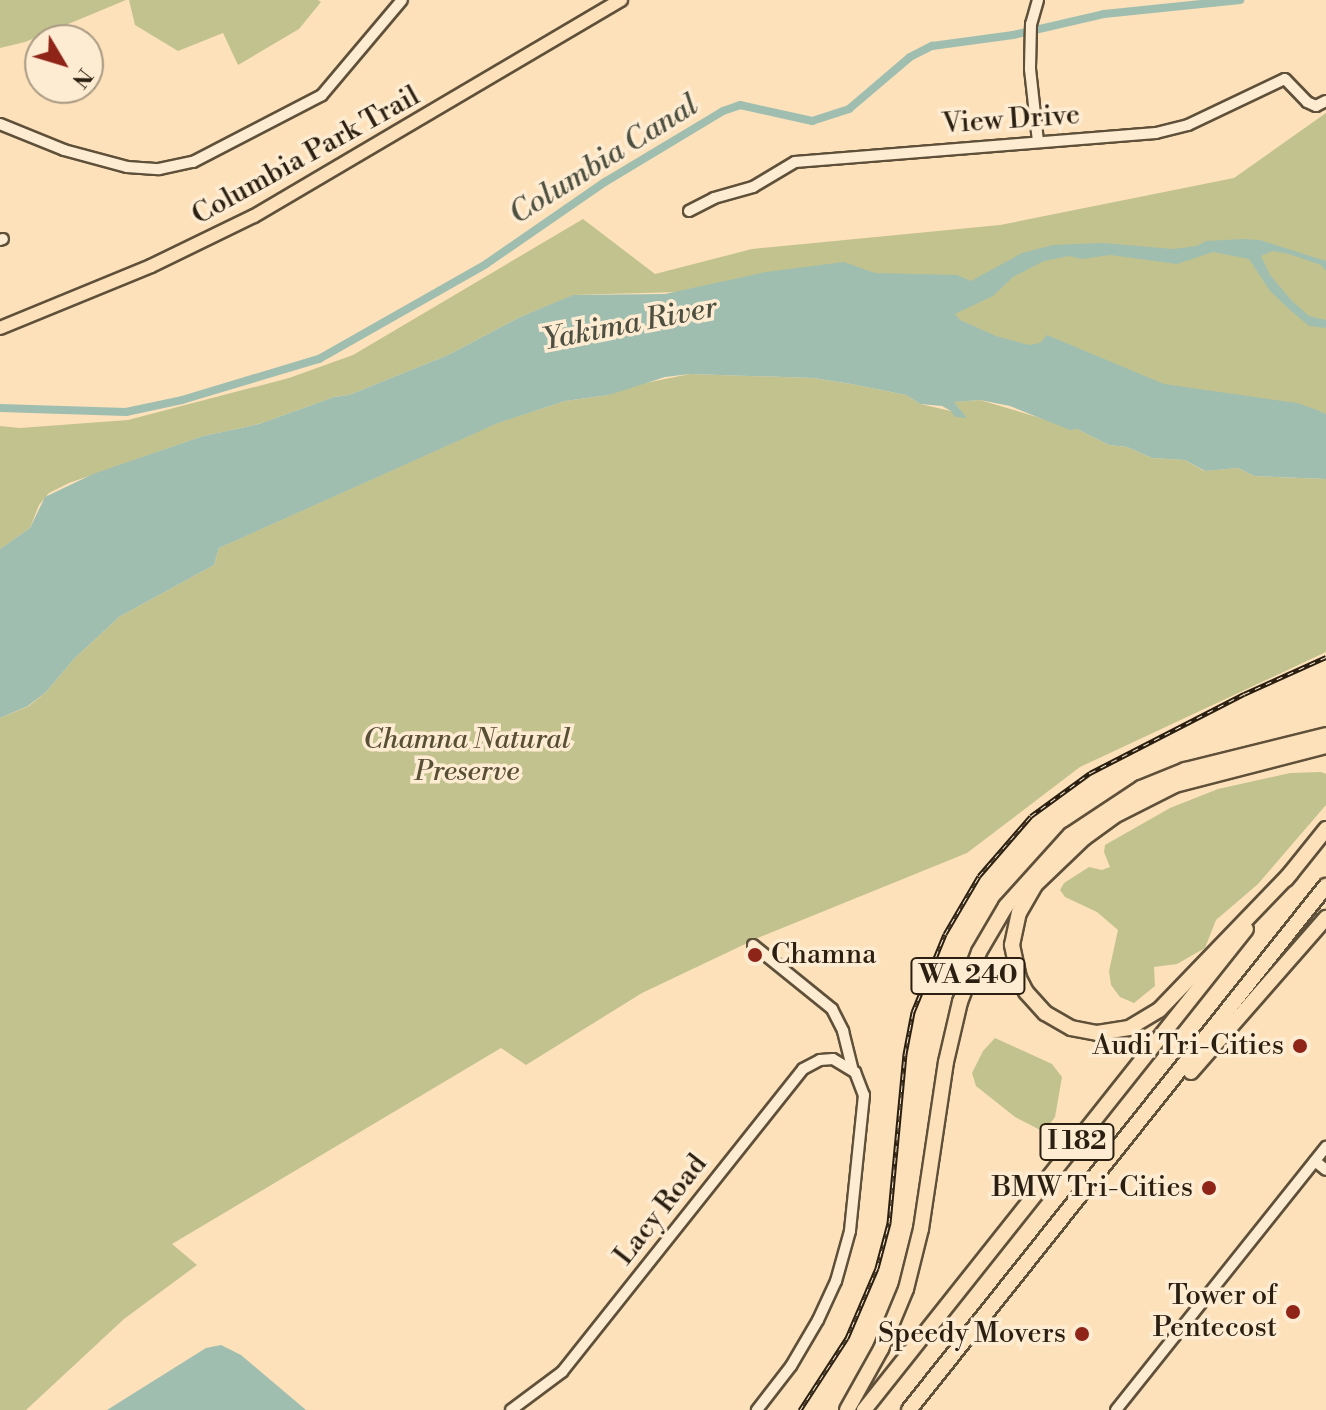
<!DOCTYPE html>
<html>
<head>
<meta charset="utf-8">
<style>
  body { margin:0 }
  #map { position:relative; width:1326px; height:1410px; overflow:hidden; background:#fde1ba; font-family:"Libre Bodoni",serif }
  div>[style] { position:absolute }
  .green>* { inset:0; background:#c2c28e }
  .water>* { inset:0; background:#9fbeb0 }
  .canal>* { height:8px; margin:-4px; padding:0 4px; transform-origin:4px; border-radius:4px; background:#9fbeb0 }
  .roads { filter:drop-shadow(2px 0 #5f503a) drop-shadow(-2px 0 #5f503a) drop-shadow(0 2px #5f503a) drop-shadow(0 -2px #5f503a) }
  .minor>* { height:10px; margin:-5px; padding:0 5px; transform-origin:5px; border-radius:5px; background:#feecd2 }
  .major>* { height:12px; margin:-6px; padding:0 6px; transform-origin:6px; border-radius:6px; background:#fde1ba }
  .highway>* { height:14px; margin:-7px; padding:0 7px; transform-origin:7px; border-radius:7px; background:#fde1ba }
  .rail>* { height:5px; margin-top:-2.5px; transform-origin:0; background:repeating-linear-gradient(90deg,#feecd2 0 6px,#2a1f10 0 12px); box-sizing:border-box; border-block:2px solid #2a1f10 }
  .dots>* { width:22px; height:22px; translate:-50% -50%; box-sizing:border-box; border:4px solid #feecd2; border-radius:50% }
  span { translate:-50% -50%; white-space:nowrap; text-align:center; line-height:1.15; -webkit-text-stroke:7px #feecd2; paint-order:stroke }
  .shield-label span { padding:2px 6px; background:#feecd2; border:2px solid; border-radius:6px; -webkit-text-stroke-width:0 }
  .shield-label { font-size:26px; color:#2a1f10; font-weight:700 }
  .street-label { font-size:28px; color:#2a1f10 }
  .park-label { font-size:28px; color:#585036; font-style:italic }
  .poi-label { font-size:28px; color:#2a1f10 }
  .left { translate:0 -50%; text-align:left }
  .right { translate:-100% -50%; text-align:right }
  .water-label { font-size:30px; color:#4d4f40; font-style:italic }
  .north { position:absolute; left:24px; top:24px; width:80px; height:80px; box-sizing:border-box; background:#feecd2; border:2px solid #a99a84; border-radius:50%; rotate:128deg; font-size:22px; font-weight:700; line-height:32px; text-align:center; color:#2a1f10 }
  .north::after { content:''; display:block; margin:auto; width:28px; height:36px; background:#8f2418; clip-path:polygon(50% 0,100% 100%,50% 72%,0 100%) }
</style>
</head>
<body>
<div id="map">
  <div class="green">
    <div style="clip-path:polygon(0 0,126px 0,25px 42px,0 48px)"></div>
    <div style="clip-path:polygon(129px 0,318px 0,321px 2px,299px 29px,238px 65px,223px 33px,178px 51px,135px 25px)"></div>
    <div style="clip-path:polygon(1326px 113px,1326px 417px,678px 292px,574px 295px,520px 317px,448px 355px,349px 395px,334px 397px,259px 424px,203px 436px,69px 483px,49px 493px,39px 505px,30px 528px,0 549px,0 426px,20px 428px,128px 420px,289px 378px,353px 355px,583px 219px,655px 274px,752px 249px,1000px 225px,1234px 178px)"></div>
    <div style="clip-path:polygon(690px 374px,813px 378px,851px 384px,906px 395px,920px 404px,951px 411px,960px 409px,953px 402px,980px 400px,1077px 429px,1109px 445px,1127px 447px,1152px 458px,1185px 460px,1204px 471px,1238px 468px,1254px 476px,1326px 479px,1326px 652px,1080px 767px,967px 853px,760px 937px,642px 993px,526px 1065px,501px 1048px,172px 1244px,197px 1265px,124px 1319px,26px 1410px,0 1410px,0 718px,29px 706px,46px 692px,74px 659px,119px 617px,214px 565px,219px 548px,232px 542px,497px 423px,565px 401px,609px 395px,630px 386px)"></div>
    <div style="clip-path:polygon(1321px 772px,1326px 774px,1326px 805px,1258px 884px,1216px 920px,1205px 948px,1177px 964px,1154px 967px,1155px 986px,1134px 1003px,1120px 997px,1111px 985px,1109px 971px,1118px 930px,1097px 912px,1065px 897px,1060px 890px,1064px 883px,1089px 867px,1102px 870px,1110px 867px,1104px 852px,1105px 845px,1170px 808px,1218px 789px,1290px 773px)"></div>
    <div style="clip-path:polygon(995px 1038px,1052px 1064px,1062px 1077px,1055px 1117px,1044px 1132px,1015px 1117px,976px 1086px,972px 1073px,983px 1051px)"></div>
  </div>
  <div class="water">
    <div style="clip-path:polygon(1243px 239px,1260px 240px,1326px 261px,1326px 271px,1321px 265px,1289px 254px,1272px 251px,1261px 256px,1270px 275px,1292px 301px,1309px 316px,1326px 320px,1326px 328px,1309px 326px,1289px 309px,1270px 291px,1249px 259px,1213px 252px,1177px 264px,1110px 255px,1082px 259px,1069px 256px,1044px 261px,1013px 277px,993px 296px,955px 314px,960px 320px,996px 336px,1029px 345px,1040px 343px,1047px 335px,1164px 384px,1297px 403px,1317px 410px,1326px 414px,1326px 479px,1254px 476px,1238px 468px,1205px 471px,1185px 460px,1152px 458px,1127px 447px,1109px 445px,1077px 429px,1070px 430px,1010px 406px,980px 400px,954px 402px,967px 418px,955px 417px,951px 411px,942px 406px,920px 404px,906px 395px,851px 384px,813px 378px,690px 374px,665px 377px,609px 395px,565px 401px,498px 423px,219px 548px,214px 565px,119px 617px,74px 659px,46px 692px,28px 706px,0 718px,0 549px,30px 528px,45px 497px,93px 474px,203px 436px,259px 424px,334px 397px,349px 395px,448px 355px,520px 317px,573px 295px,665px 294px,766px 272px,844px 262px,875px 273px,957px 275px,971px 281px,1022px 253px,1053px 245px,1103px 243px,1173px 249px,1197px 246px,1206px 241px)"></div>
    <div style="clip-path:polygon(221px 1345px,241px 1355px,306px 1410px,107px 1410px,206px 1348px)"></div>
  </div>
  <div class="canal">
    <div style="left:0;top:408px;width:126px;rotate:1.8deg"></div>
    <div style="left:126px;top:412px;width:57px;rotate:-12.1deg"></div>
    <div style="left:182px;top:400px;width:143px;rotate:-16.7deg"></div>
    <div style="left:319px;top:359px;width:192px;rotate:-29.6deg"></div>
    <div style="left:486px;top:264px;width:145px;rotate:-34.6deg"></div>
    <div style="left:605px;top:182px;width:138px;rotate:-31deg"></div>
    <div style="left:723px;top:111px;width:18px;rotate:-19deg"></div>
    <div style="left:740px;top:105px;width:74px;rotate:12.5deg"></div>
    <div style="left:812px;top:121px;width:39px;rotate:-18deg"></div>
    <div style="left:849px;top:109px;width:80px;rotate:-40.4deg"></div>
    <div style="left:910px;top:57px;width:25px;rotate:-27deg"></div>
    <div style="left:932px;top:46px;width:82px;rotate:-7.7deg"></div>
    <div style="left:1013px;top:35px;width:93px;rotate:-13deg"></div>
    <div style="left:1104px;top:14px;width:137px;rotate:-5.9deg"></div>
  </div>
  <div class="roads">
    <div class="minor">
      <div style="left:1038px;top:0;width:25px;rotate:106deg"></div>
      <div style="left:1031px;top:24px;width:45px;rotate:91.3deg"></div>
      <div style="left:1030px;top:69px;width:72px;rotate:83.7deg"></div>
      <div style="left:0;top:124px;width:69px;rotate:22.1deg"></div>
      <div style="left:64px;top:150px;width:65px;rotate:15.1deg"></div>
      <div style="left:127px;top:167px;width:32px;rotate:4deg"></div>
      <div style="left:159px;top:169px;width:35px;rotate:-12deg"></div>
      <div style="left:193px;top:162px;width:145px;rotate:-27.4deg"></div>
      <div style="left:322px;top:95px;width:124px;rotate:-49.9deg"></div>
      <div style="left:689px;top:211px;width:28px;rotate:-27deg"></div>
      <div style="left:714px;top:198px;width:41px;rotate:-15.8deg"></div>
      <div style="left:753px;top:187px;width:49px;rotate:-30.8deg"></div>
      <div style="left:795px;top:162px;width:362px;rotate:-4.6deg"></div>
      <div style="left:1156px;top:133px;width:33px;rotate:-14deg"></div>
      <div style="left:1188px;top:125px;width:107px;rotate:-25.4deg"></div>
      <div style="left:1285px;top:79px;width:32px;rotate:46deg"></div>
      <div style="left:1307px;top:102px;width:10px;rotate:24deg"></div>
      <div style="left:1316px;top:106px;width:11px;rotate:-27deg"></div>
      <div style="left:0;top:240px;width:3px;rotate:-18deg"></div>
      <div style="left:753px;top:945px;width:102px;rotate:39deg"></div>
      <div style="left:832px;top:1009px;width:25px;rotate:63deg"></div>
      <div style="left:843px;top:1031px;width:38px;rotate:76deg"></div>
      <div style="left:1315px;top:1161px;width:14px;rotate:39deg"></div>
      <div style="left:511px;top:1410px;width:64px;rotate:-36.7deg"></div>
      <div style="left:562px;top:1372px;width:387px;rotate:-51.5deg"></div>
      <div style="left:803px;top:1069px;width:19px;rotate:-28deg"></div>
      <div style="left:820px;top:1060px;width:13px;rotate:-4deg"></div>
      <div style="left:833px;top:1059px;width:26px;rotate:31deg"></div>
      <div style="left:855px;top:1072px;width:25px;rotate:69deg"></div>
      <div style="left:864px;top:1095px;width:137px;rotate:95.9deg"></div>
      <div style="left:850px;top:1231px;width:52px;rotate:105.6deg"></div>
      <div style="left:836px;top:1281px;width:43px;rotate:114.8deg"></div>
      <div style="left:818px;top:1320px;width:53px;rotate:120.4deg"></div>
      <div style="left:791px;top:1366px;width:56px;rotate:127.7deg"></div>
      <div style="left:1116px;top:1410px;width:337px;rotate:-51.4deg"></div>
    </div>
    <div class="major">
      <div style="left:0;top:328px;width:163px;rotate:-22.3deg"></div>
      <div style="left:151px;top:266px;width:114px;rotate:-25.9deg"></div>
      <div style="left:254px;top:216px;width:426px;rotate:-30.5deg"></div>
    </div>
    <div class="highway">
      <div style="left:1291px;top:873px;width:190px;rotate:133.9deg"></div>
      <div style="left:1159px;top:1010px;width:35px;rotate:149deg"></div>
      <div style="left:1129px;top:1028px;width:32px;rotate:171deg"></div>
      <div style="left:1097px;top:1033px;width:26px;rotate:-169deg"></div>
      <div style="left:1071px;top:1028px;width:30px;rotate:-150deg"></div>
      <div style="left:1045px;top:1013px;width:28px;rotate:-132deg"></div>
      <div style="left:1026px;top:992px;width:16px;rotate:-117deg"></div>
      <div style="left:1019px;top:978px;width:34px;rotate:-102deg"></div>
      <div style="left:1012px;top:945px;width:33px;rotate:-78deg"></div>
      <div style="left:1019px;top:913px;width:32px;rotate:-60deg"></div>
      <div style="left:1035px;top:885px;width:68px;rotate:-43.8deg"></div>
      <div style="left:1084px;top:838px;width:37px;rotate:-36deg"></div>
      <div style="left:1114px;top:816px;width:68px;rotate:-26.9deg"></div>
      <div style="left:1175px;top:785px;width:156px;rotate:-14.5deg"></div>
      <div style="left:1286px;top:879px;width:64px;rotate:-51.3deg"></div>
      <div style="left:1191px;top:1072px;width:205px;rotate:-48.8deg"></div>
      <div style="left:847px;top:1410px;width:70px;rotate:-60.9deg"></div>
      <div style="left:881px;top:1349px;width:65px;rotate:-67.4deg"></div>
      <div style="left:906px;top:1289px;width:62px;rotate:-76deg"></div>
      <div style="left:921px;top:1229px;width:169px;rotate:-81.5deg"></div>
      <div style="left:946px;top:1062px;width:62px;rotate:-76.9deg"></div>
      <div style="left:960px;top:1002px;width:53px;rotate:-69.2deg"></div>
      <div style="left:979px;top:952px;width:53px;rotate:-59.6deg"></div>
      <div style="left:1006px;top:906px;width:96px;rotate:-48deg"></div>
      <div style="left:1070px;top:835px;width:85px;rotate:-33.5deg"></div>
      <div style="left:1141px;top:788px;width:48px;rotate:-22.2deg"></div>
      <div style="left:1185px;top:770px;width:145px;rotate:-13.9deg"></div>
      <div style="left:864px;top:1410px;width:614px;rotate:-51.54deg"></div>
      <div style="left:909px;top:1410px;width:670px;rotate:-51.49deg"></div>
    </div>
  </div>
  <div class="rail">
    <div style="left:800px;top:1410px;width:86px;rotate:-56.9deg"></div>
    <div style="left:847px;top:1338px;width:76px;rotate:-66.8deg"></div>
    <div style="left:877px;top:1268px;width:47px;rotate:-75.1deg"></div>
    <div style="left:889px;top:1223px;width:170px;rotate:-84.6deg"></div>
    <div style="left:905px;top:1054px;width:43px;rotate:-79.2deg"></div>
    <div style="left:913px;top:1012px;width:84px;rotate:-67.7deg"></div>
    <div style="left:945px;top:934px;width:67px;rotate:-59.6deg"></div>
    <div style="left:979px;top:876px;width:79px;rotate:-49.1deg"></div>
    <div style="left:1031px;top:816px;width:73px;rotate:-36.1deg"></div>
    <div style="left:1090px;top:773px;width:173px;rotate:-27.2deg"></div>
    <div style="left:1244px;top:694px;width:90px;rotate:-24.3deg"></div>
  </div>
  <div class="dots">
    <div style="left:755px;top:955px;background:#8f2418"></div>
    <div style="left:1300px;top:1046px;background:#8f2418"></div>
    <div style="left:1209px;top:1188px;background:#8f2418"></div>
    <div style="left:1293px;top:1312px;background:#8f2418"></div>
    <div style="left:1082px;top:1334px;background:#8f2418"></div>
  </div>
  <div class="shield-label">
    <span style="left:968px;top:976px">WA 240</span>
    <span style="left:1077px;top:1142px">I 182</span>
  </div>
  <div class="street-label">
    <span style="left:1011px;top:120px;rotate:-4deg">View Drive</span>
    <span style="left:306px;top:156px;rotate:-29deg">Columbia Park Trail</span>
    <span style="left:661px;top:1210px;rotate:-52deg">Lacy Road</span>
  </div>
  <div class="park-label">
    <span style="left:467px;top:756px">Chamna Natural<br>Preserve</span>
  </div>
  <div class="poi-label">
    <span class="left" style="left:771px;top:955px">Chamna</span>
    <span class="right" style="left:1284px;top:1046px">Audi Tri-Cities</span>
    <span class="right" style="left:1193px;top:1188px">BMW Tri-Cities</span>
    <span class="right" style="left:1277px;top:1312px">Tower of<br>Pentecost</span>
    <span class="right" style="left:1066px;top:1334px">Speedy Movers</span>
  </div>
  <div class="water-label">
    <span style="left:604px;top:160px;rotate:-32deg">Columbia Canal</span>
    <span style="left:630px;top:324px;rotate:-11deg">Yakima River</span>
  </div>
  <div class="north">N</div>
</div>
</body>
</html>
